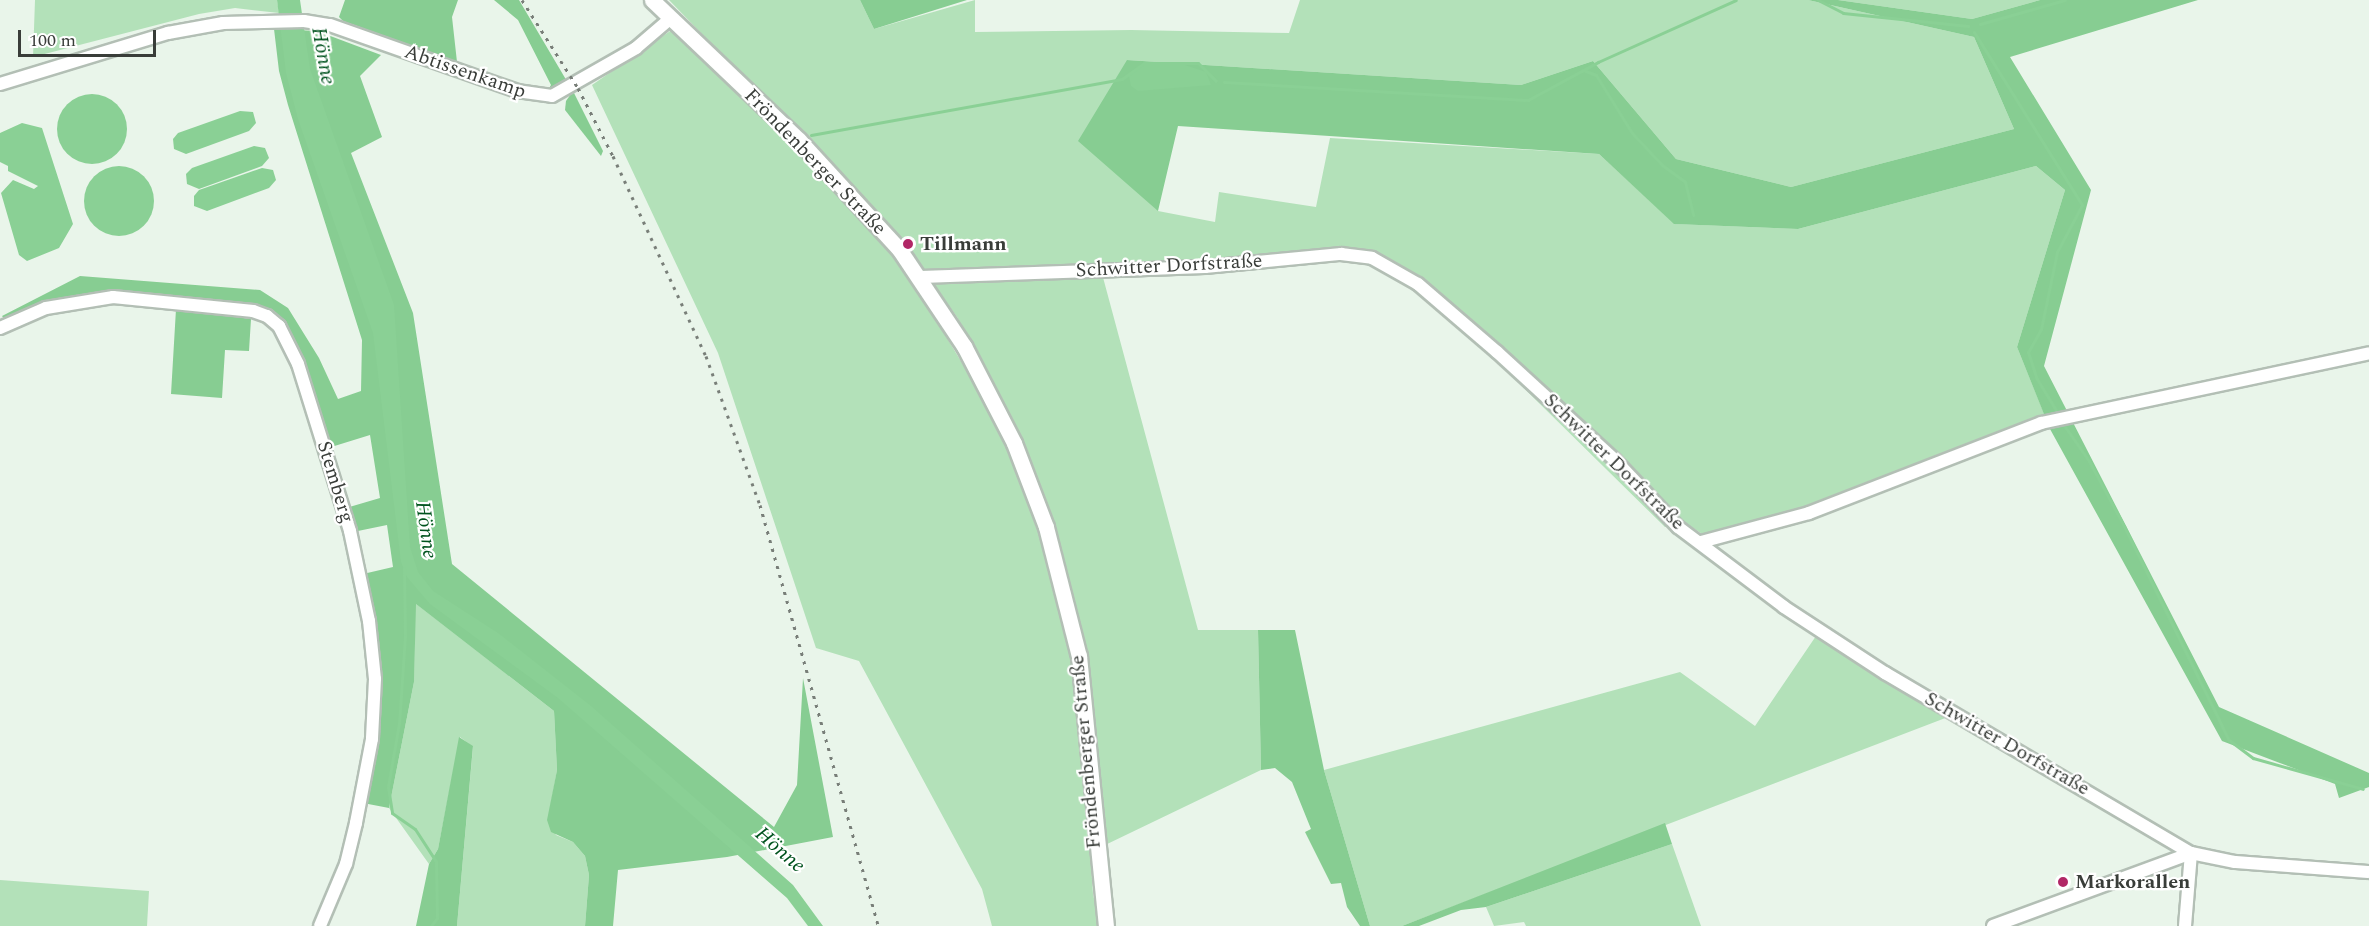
<!DOCTYPE html>
<html>
<head>
<meta charset="utf-8">
<style>
  body { margin:0 }
  #map { position:relative; width:2369px; height:926px; overflow:hidden; background:#e9f5ea; font-family:Spectral,serif }
  div>[style] { position:absolute }
  .green>* { inset:0; background:#b3e1b9 }
  .forest>* { inset:0; background:#87cd92 }
  .water>* { inset:0; background:#8ad095 }
  .round { border-radius:50% }
  .stream>* { height:3px; margin:-1.5px; padding:0 1.5px; transform-origin:1.5px; border-radius:1.5px; background:#8ad095 }
  .roads { filter:drop-shadow(2px 0 #b3bfb5) drop-shadow(-2px 0 #b3bfb5) drop-shadow(0 2px #b3bfb5) drop-shadow(0 -2px #b3bfb5) }
  .minor>* { height:12px; margin:-6px; padding:0 6px; transform-origin:6px; border-radius:6px; background:#fff }
  .major>* { height:15px; margin:-7.5px; padding:0 7.5px; transform-origin:7.5px; border-radius:7.5px; background:#fff }
  .rail>* { height:3px; margin-top:-1.5px; transform-origin:0; background:repeating-linear-gradient(90deg,#787e78 0 3px,transparent 0 9px) }
  .dots>* { width:16px; height:16px; translate:-50% -50%; box-sizing:border-box; border:3px solid #fff; border-radius:50% }
  span { translate:-50% -50%; white-space:nowrap; text-align:center; line-height:1.15; -webkit-text-stroke:4.5px #fff; paint-order:stroke }
  .street-label { font-size:20px; color:#393d39 }
  .poi-label { font-size:20px; color:#393d39; font-weight:700 }
  .left { translate:0 -50%; text-align:left }
  .water-label { font-size:21px; color:#00531e; font-style:italic }
  .scale { position:absolute; left:18px; top:30px; width:138px; height:27px; box-sizing:border-box; border:3px solid #393d39; border-top:0; padding-left:8px; font-size:18px; line-height:21px; white-space:nowrap; color:#393d39; -webkit-text-stroke:4px #fff; paint-order:stroke }
</style>
</head>
<body>
<div id="map">
  <div class="green">
    <div style="clip-path:polygon(35px 0,277px 0,279px 13px,235px 8px,199px 14px,33px 57px)"></div>
    <div style="clip-path:polygon(669px 0,860px 0,874px 29px,975px 0,975px 32px,1131px 30px,1289px 33px,1300px 0,1808px 0,1974px 37px,2014px 129px,1791px 187px,1676px 159px,1593px 61px,1521px 85px,1127px 60px,1158px 211px,1215px 222px,1219px 192px,1316px 207px,1330px 138px,1599px 154px,1675px 224px,1798px 229px,2036px 166px,2065px 190px,2017px 347px,2050px 428px,1719px 545px,1684px 522px,1665px 527px,1422px 288px,1376px 259px,1342px 255px,1101px 270px,1198px 630px,1258px 630px,1261px 770px,1103px 846px,1084px 653px,1052px 527px,1018px 432px,957px 317px,898px 236px)"></div>
    <div style="clip-path:polygon(1838px 0,2040px 0,1972px 19px)"></div>
    <div style="clip-path:polygon(673px 29px,794px 144px,863px 220px,912px 280px,1006px 436px,1064px 611px,1081px 710px,1093px 894px,1100px 926px,992px 926px,982px 889px,859px 661px,816px 648px,718px 353px,592px 85px)"></div>
    <div style="clip-path:polygon(415px 603px,554px 711px,557px 770px,548px 820px,556px 835px,573px 842px,585px 856px,589px 875px,585px 926px,457px 926px,473px 747px,460px 737px,438px 849px,429px 864px,389px 808px,414px 682px)"></div>
    <div style="clip-path:polygon(1816px 636px,1948px 717px,1402px 926px,1370px 926px,1324px 770px,1680px 672px,1755px 726px)"></div>
    <div style="clip-path:polygon(1672px 844px,1701px 926px,1526px 926px,1524px 922px,1494px 926px,1486px 907px)"></div>
    <div style="clip-path:polygon(0 880px,149px 891px,147px 926px,0 926px)"></div>
  </div>
  <div class="forest">
    <div style="clip-path:polygon(345px 0,458px 0,452px 17px,457px 62px,343px 21px,339px 17px)"></div>
    <div style="clip-path:polygon(494px 0,519px 0,568px 83px,548px 90px,551px 85px,518px 20px)"></div>
    <div style="clip-path:polygon(860px 0,967px 0,874px 29px)"></div>
    <div style="clip-path:polygon(1808px 0,1838px 0,1972px 19px,2040px 0,2198px 0,2010px 57px,2091px 190px,2044px 366px,2219px 707px,2369px 773px,2369px 787px,2339px 798px,2335px 784px,2222px 741px,2050px 429px,2017px 347px,2065px 190px,2036px 166px,1798px 229px,1674px 224px,1599px 154px,1178px 126px,1158px 211px,1078px 141px,1127px 60px,1521px 85px,1593px 61px,1676px 159px,1791px 187px,2014px 129px,1974px 37px)"></div>
    <div style="clip-path:polygon(274px 29px,317px 31px,381px 55px,360px 76px,382px 137px,351px 153px,413px 313px,452px 564px,774px 827px,797px 785px,803px 678px,833px 837px,727px 857px,618px 870px,613px 926px,585px 926px,589px 875px,585px 856px,573px 842px,551px 832px,547px 820px,557px 770px,554px 711px,416px 604px,414px 682px,389px 808px,363px 803px,375px 743px,363px 574px,393px 567px,387px 525px,353px 532px,346px 508px,380px 498px,370px 435px,328px 448px,302px 360px,272px 313px,264px 308px,99px 293px,5px 320px,2px 316px,80px 276px,260px 290px,288px 308px,319px 358px,338px 399px,361px 391px,362px 340px,288px 105px,279px 71px)"></div>
    <div style="clip-path:polygon(573px 91px,603px 151px,601px 156px,565px 110px,566px 101px)"></div>
    <div style="clip-path:polygon(176px 309px,251px 319px,249px 351px,225px 350px,222px 398px,171px 394px)"></div>
    <div style="clip-path:polygon(1258px 630px,1295px 630px,1324px 770px,1370px 926px,1360px 926px,1347px 907px,1341px 883px,1331px 884px,1305px 832px,1311px 829px,1292px 782px,1275px 768px,1261px 770px)"></div>
    <div style="clip-path:polygon(459px 737px,473px 746px,457px 926px,416px 926px,429px 864px,438px 849px)"></div>
    <div style="clip-path:polygon(1665px 823px,1672px 844px,1486px 907px,1461px 910px,1419px 926px,1402px 926px)"></div>
  </div>
  <div class="water">
    <div style="clip-path:polygon(277px 0,300px 0,310px 69px,394px 305px,410px 547px,418px 572px,433px 591px,498px 633px,591px 706px,793px 885px,823px 926px,808px 926px,787px 898px,558px 698px,430px 604px,407px 577px,401px 562px,373px 333px,298px 119px,286px 73px)"></div>
    <div style="clip-path:polygon(1179px 63px,1206px 72px,1211px 85px,1138px 91px,1131px 86px,1129px 76px,1144px 65px)"></div>
    <div class="round" style="left:57px;top:94px;width:70px;height:70px"></div>
    <div style="clip-path:polygon(240px 111px,253px 112px,256px 123px,249px 131px,186px 154px,174px 149px,173px 139px,178px 133px)"></div>
    <div style="clip-path:polygon(22px 123px,42px 128px,73px 224px,59px 248px,27px 261px,19px 255px,1px 193px,13px 180px,34px 189px,38px 186px,8px 171px,8px 166px,0 162px,0 133px)"></div>
    <div style="clip-path:polygon(254px 146px,265px 148px,269px 158px,262px 166px,199px 189px,187px 184px,186px 174px,192px 168px)"></div>
    <div class="round" style="left:84px;top:166px;width:70px;height:70px"></div>
    <div style="clip-path:polygon(262px 168px,273px 170px,276px 180px,269px 188px,207px 211px,194px 206px,194px 196px,199px 190px)"></div>
  </div>
  <div class="stream">
    <div style="left:1818px;top:0;width:28px;rotate:27deg"></div>
    <div style="left:1843px;top:13px;width:126px;rotate:5.9deg"></div>
    <div style="left:1980px;top:24px;width:88px;rotate:-15.8deg"></div>
    <div style="left:1974px;top:32px;width:204px;rotate:58deg"></div>
    <div style="left:2082px;top:205px;width:53px;rotate:118deg"></div>
    <div style="left:2057px;top:252px;width:79px;rotate:101.7deg"></div>
    <div style="left:2041px;top:329px;width:26px;rotate:119deg"></div>
    <div style="left:2028px;top:352px;width:28px;rotate:72deg"></div>
    <div style="left:2037px;top:379px;width:42px;rotate:58.6deg"></div>
    <div style="left:1583px;top:70px;width:14px;rotate:21deg"></div>
    <div style="left:1596px;top:75px;width:68px;rotate:58.2deg"></div>
    <div style="left:1632px;top:133px;width:44px;rotate:46.8deg"></div>
    <div style="left:1662px;top:165px;width:29px;rotate:36deg"></div>
    <div style="left:1685px;top:182px;width:34px;rotate:76deg"></div>
    <div style="left:1224px;top:82px;width:305px;rotate:3.4deg"></div>
    <div style="left:1528px;top:100px;width:80px;rotate:-28.5deg"></div>
    <div style="left:1598px;top:62px;width:151px;rotate:-24.2deg"></div>
    <div style="left:811px;top:135px;width:316px;rotate:-10.2deg"></div>
    <div style="left:1122px;top:79px;width:27px;rotate:-36deg"></div>
    <div style="left:1144px;top:63px;width:54px"></div>
    <div style="left:1198px;top:63px;width:25px;rotate:45deg"></div>
    <div style="left:2061px;top:421px;width:49px;rotate:55deg"></div>
    <div style="left:2089px;top:461px;width:74px;rotate:61.7deg"></div>
    <div style="left:2124px;top:526px;width:238px;rotate:63.9deg"></div>
    <div style="left:2229px;top:740px;width:30px;rotate:37deg"></div>
    <div style="left:2253px;top:758px;width:114px;rotate:15.7deg"></div>
    <div style="left:404px;top:568px;width:68px;rotate:89.2deg"></div>
    <div style="left:405px;top:636px;width:87px;rotate:93.9deg"></div>
    <div style="left:399px;top:723px;width:65px;rotate:99.8deg"></div>
    <div style="left:388px;top:787px;width:26px;rotate:81deg"></div>
    <div style="left:392px;top:813px;width:28px;rotate:35deg"></div>
    <div style="left:415px;top:829px;width:38px;rotate:57deg"></div>
    <div style="left:436px;top:861px;width:57px;rotate:89deg"></div>
    <div style="left:437px;top:918px;width:10px;rotate:127deg"></div>
  </div>
  <div class="roads">
    <div class="minor">
      <div style="left:0;top:84px;width:176px;rotate:-16.9deg"></div>
      <div style="left:168px;top:33px;width:56px;rotate:-10.3deg"></div>
      <div style="left:223px;top:23px;width:81px;rotate:-1.4deg"></div>
      <div style="left:304px;top:21px;width:26px;rotate:9deg"></div>
      <div style="left:330px;top:25px;width:198px;rotate:19.4deg"></div>
      <div style="left:517px;top:91px;width:35px;rotate:8deg"></div>
      <div style="left:552px;top:96px;width:97px;rotate:-29.7deg"></div>
      <div style="left:636px;top:48px;width:46px;rotate:-40.6deg"></div>
      <div style="left:921px;top:277px;width:284px;rotate:-2deg"></div>
      <div style="left:1205px;top:267px;width:137px;rotate:-5.5deg"></div>
      <div style="left:1341px;top:254px;width:31px;rotate:7deg"></div>
      <div style="left:1372px;top:258px;width:53px;rotate:29.5deg"></div>
      <div style="left:1418px;top:284px;width:104px;rotate:40.7deg"></div>
      <div style="left:1497px;top:352px;width:160px;rotate:42.5deg"></div>
      <div style="left:1615px;top:460px;width:92px;rotate:46.8deg"></div>
      <div style="left:1678px;top:527px;width:133px;rotate:37deg"></div>
      <div style="left:1784px;top:607px;width:121px;rotate:33.2deg"></div>
      <div style="left:1885px;top:673px;width:355px;rotate:30.5deg"></div>
      <div style="left:2191px;top:853px;width:45px;rotate:11.6deg"></div>
      <div style="left:2235px;top:862px;width:134px;rotate:4.3deg"></div>
      <div style="left:0;top:328px;width:50px;rotate:-23.5deg"></div>
      <div style="left:46px;top:308px;width:68px;rotate:-9.3deg"></div>
      <div style="left:113px;top:297px;width:141px;rotate:5.7deg"></div>
      <div style="left:253px;top:311px;width:15px;rotate:20deg"></div>
      <div style="left:267px;top:316px;width:16px;rotate:40deg"></div>
      <div style="left:279px;top:326px;width:42px;rotate:63.4deg"></div>
      <div style="left:298px;top:364px;width:175px;rotate:72.7deg"></div>
      <div style="left:350px;top:531px;width:92px;rotate:78.1deg"></div>
      <div style="left:369px;top:621px;width:58px;rotate:84.1deg"></div>
      <div style="left:375px;top:679px;width:60px;rotate:92.9deg"></div>
      <div style="left:372px;top:739px;width:86px;rotate:100.8deg"></div>
      <div style="left:356px;top:823px;width:42px;rotate:103.7deg"></div>
      <div style="left:346px;top:864px;width:67px;rotate:112.8deg"></div>
      <div style="left:1701px;top:542px;width:112px;rotate:-15deg"></div>
      <div style="left:1809px;top:513px;width:249px;rotate:-21.2deg"></div>
      <div style="left:2041px;top:423px;width:335px;rotate:-12deg"></div>
      <div style="left:1993px;top:926px;width:211px;rotate:-20.2deg"></div>
      <div style="left:2191px;top:853px;width:73px;rotate:94.7deg"></div>
    </div>
    <div class="major">
      <div style="left:652px;top:0;width:203px;rotate:43.6deg"></div>
      <div style="left:799px;top:140px;width:148px;rotate:47.5deg"></div>
      <div style="left:899px;top:249px;width:117px;rotate:56.2deg"></div>
      <div style="left:964px;top:346px;width:109px;rotate:62.7deg"></div>
      <div style="left:1014px;top:443px;width:90px;rotate:69.1deg"></div>
      <div style="left:1046px;top:527px;width:133px;rotate:75.7deg"></div>
      <div style="left:1079px;top:656px;width:271px;rotate:84.3deg"></div>
    </div>
  </div>
  <div class="rail">
    <div style="left:522px;top:0;width:104px;rotate:57.5deg"></div>
    <div style="left:578px;top:88px;width:76px;rotate:62.8deg"></div>
    <div style="left:613px;top:156px;width:221px;rotate:65.1deg"></div>
    <div style="left:706px;top:356px;width:158px;rotate:70.1deg"></div>
    <div style="left:760px;top:505px;width:437px;rotate:74.3deg"></div>
  </div>
  <div class="dots">
    <div style="left:908px;top:244px;background:#b12766"></div>
    <div style="left:2063px;top:882px;background:#b12766"></div>
  </div>
  <div class="street-label">
    <span style="left:465px;top:72px;rotate:19deg">Abtissenkamp</span>
    <span style="left:815px;top:162px;rotate:46deg">Fröndenberger Straße</span>
    <span style="left:1169px;top:266px;rotate:-3deg">Schwitter Dorfstraße</span>
    <span style="left:1614px;top:462px;rotate:44deg">Schwitter Dorfstraße</span>
    <span style="left:335px;top:482px;rotate:73deg">Stemberg</span>
    <span style="left:2007px;top:744px;rotate:30deg">Schwitter Dorfstraße</span>
    <span style="left:1086px;top:752px;rotate:-95deg">Fröndenberger Straße</span>
  </div>
  <div class="poi-label">
    <span class="left" style="left:920px;top:244px">Tillmann</span>
    <span class="left" style="left:2075px;top:882px">Markorallen</span>
  </div>
  <div class="water-label">
    <span style="left:323px;top:56px;rotate:80deg">Hönne</span>
    <span style="left:426px;top:530px;rotate:82deg">Hönne</span>
    <span style="left:780px;top:850px;rotate:41deg">Hönne</span>
  </div>
  <div class="scale">100 m</div>
</div>
</body>
</html>
